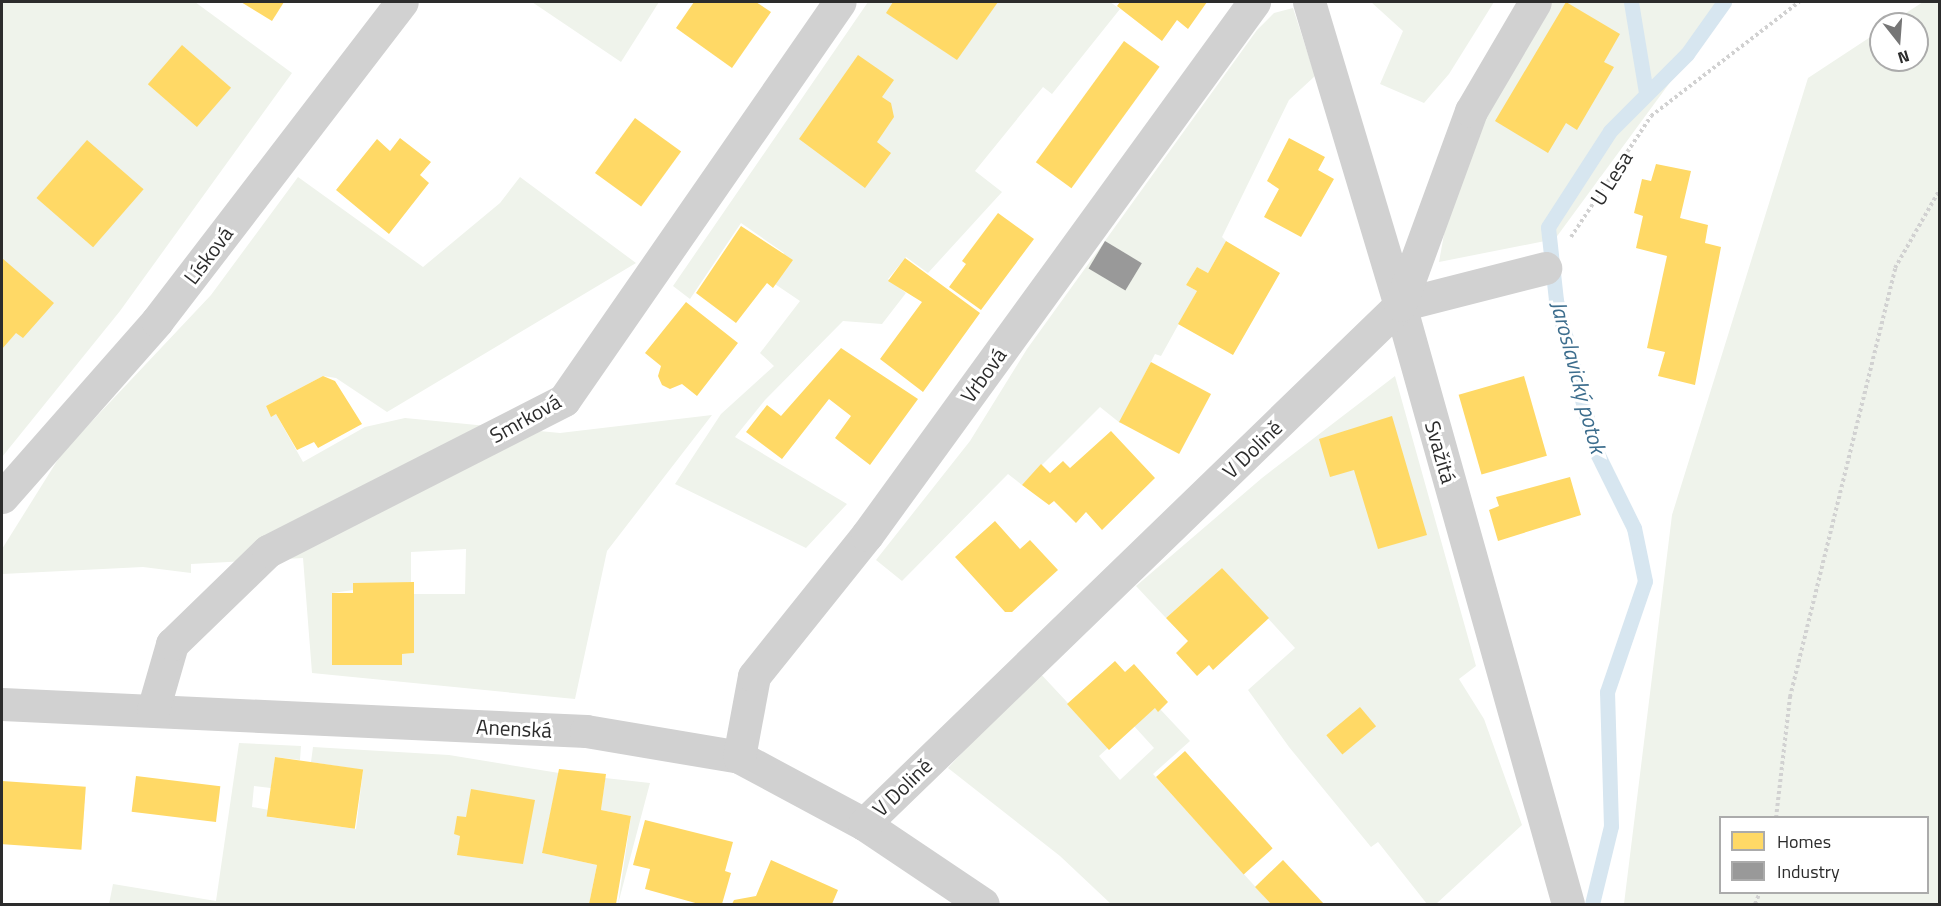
<!DOCTYPE html>
<html>
<head>
<meta charset="utf-8">
<style>
  body { margin:0 }
  #map { position:relative; width:1941px; height:906px; overflow:hidden; background:#fff; font-family:"Titillium Web",sans-serif }
  div>[style] { position:absolute }
  .green>* { inset:0; background:#eff3eb }
  .homes>* { inset:0; background:#ffd966; transform-origin:0 0 }
  .industry>* { inset:0; background:#999; transform-origin:0 0 }
  .stream>* { height:15px; margin:-7.5px; padding:0 7.5px; transform-origin:7.5px; border-radius:7.5px; background:#d7e6f0 }
  .path>* { height:4px; margin-top:-2px; transform-origin:0; background:repeating-linear-gradient(90deg,#d1d1d1 0 3px,transparent 0 6px) }
  .street>* { height:33px; margin:-16.5px; padding:0 16.5px; transform-origin:16.5px; border-radius:16.5px; background:#d1d1d1 }
  span { translate:-50% -50%; white-space:nowrap; text-align:center; line-height:1.15; -webkit-text-stroke:6px #fff; paint-order:stroke }
  .street-label { font-size:21px; color:#2c2c2c }
  .water-label { font-size:22px; color:#3c6d8d; font-style:italic }
  .frame { position:absolute; inset:0; border:3px solid #2c2c2c; pointer-events:none }
  .legend { position:absolute; left:1719px; top:816px; width:210px; height:78px; box-sizing:border-box; background:#fff; border:2px solid #ababab; margin:0; padding:8px 10px; list-style:none; font-size:18px; color:#2c2c2c }
  .legend li { display:flex; align-items:center; gap:12px; height:30px }
  .legend b { width:30px; border:2px solid #ababab }
  .north { position:absolute; left:1869px; top:12px; width:60px; height:60px; box-sizing:border-box; background:#fff; border:2px solid #ababab; border-radius:50%; rotate:163deg; font-size:16px; font-weight:700; line-height:24px; text-align:center; color:#2c2c2c }
  .north::after { content:''; display:block; margin:auto; width:21px; height:27px; background:#767676; clip-path:polygon(50% 0,100% 100%,50% 72%,0 100%) }
</style>
</head>
<body>
<div id="map">
  <div class="green">
    <div style="clip-path:polygon(2px 2px,195px 2px,292px 73px,120px 311px,2px 457px)"></div>
    <div style="clip-path:polygon(532px 2px,659px 2px,621px 62px)"></div>
    <div style="clip-path:polygon(868px 2px,1110px 2px,1120px 9px,1052px 94px,1043px 87px,975px 171px,1002px 192px,928px 273px,906px 257px,888px 279px,906px 293px,882px 324px,843px 321px,765px 400px,735px 437px,847px 504px,806px 548px,675px 484px,721px 414px,774px 366px,760px 353px,800px 301px,766px 278px,784px 253px,741px 223px,690px 299px,673px 286px)"></div>
    <div style="clip-path:polygon(1371px 2px,1494px 2px,1449px 74px,1424px 103px,1380px 84px,1403px 31px)"></div>
    <div style="clip-path:polygon(1540px 2px,1721px 2px,1707px 32px,1555px 239px,1439px 262px,1459px 151px)"></div>
    <div style="clip-path:polygon(evenodd,1923px 2px,1940px 2px,1939px 904px,1624px 904px,1672px 515px,1808px 78px,1881px 30px,1881px 60px,1917px 60px,1917px 24px,1889px 24px,1923px 2px,1720px 818px,1928px 818px,1928px 892px,1720px 892px,1720px 818px)"></div>
    <div style="clip-path:polygon(1293px 8px,1315px 76px,1289px 100px,1222px 237px,1226px 241px,1208px 273px,1197px 267px,1186px 285px,1197px 291px,1161px 356px,1155px 354px,1120px 423px,1100px 407px,1022px 485px,1008px 474px,902px 581px,876px 560px,970px 441px,1027px 349px,1257px 30px,1274px 13px)"></div>
    <div style="clip-path:polygon(evenodd,298px 177px,423px 267px,500px 203px,520px 177px,636px 263px,387px 412px,336px 378px,323px 376px,266px 406px,271px 416px,276px 414px,303px 462px,365px 427px,405px 418px,560px 433px,712px 415px,607px 551px,575px 699px,312px 673px,303px 558px,191px 564px,191px 573px,143px 567px,2px 574px,2px 549px,62px 453px,211px 295px,298px 177px,466px 549px,465px 594px,414px 594px,414px 653px,402px 654px,402px 665px,332px 665px,332px 593px,411px 582px,411px 552px,466px 549px)"></div>
    <div style="clip-path:polygon(1395px 376px,1476px 666px,1459px 679px,1484px 719px,1522px 825px,1436px 904px,1427px 904px,1378px 842px,1371px 847px,1289px 747px,1248px 690px,1295px 648px,1222px 568px,1166px 618px,1136px 586px,1262px 478px)"></div>
    <div style="clip-path:polygon(1038px 671px,1109px 747px,1099px 756px,1120px 780px,1154px 748px,1134px 726px,1156px 707px,1160px 709px,1190px 741px,1153px 774px,1271px 904px,1111px 904px,1060px 856px,948px 768px)"></div>
    <div style="clip-path:polygon(239px 743px,301px 746px,300px 760px,275px 757px,271px 788px,254px 786px,252px 807px,269px 810px,269px 817px,356px 829px,363px 770px,311px 762px,313px 747px,449px 755px,559px 773px,542px 853px,597px 865px,589px 904px,109px 904px,113px 884px,216px 901px)"></div>
    <div style="clip-path:polygon(605px 778px,650px 783px,618px 904px,631px 816px,601px 810px)"></div>
  </div>
  <div class="homes">
    <div style="clip-path:polygon(241px 2px,284px 2px,272px 21px)"></div>
    <div style="clip-path:polygon(694px 2px,756px 2px,771px 12px,732px 68px,676px 28px)"></div>
    <div style="clip-path:polygon(893px 2px,998px 2px,957px 60px,886px 13px)"></div>
    <div style="clip-path:polygon(1120px 2px,1207px 2px,1188px 29px,1177px 20px,1162px 41px,1117px 6px)"></div>
    <div style="clip-path:polygon(1566px 2px,1620px 34px,1604px 62px,1614px 67px,1577px 130px,1566px 123px,1548px 153px,1495px 121px)"></div>
    <div style="left:1124px;top:41px;width:44px;height:150px;rotate:36deg"></div>
    <div style="left:182px;top:45px;width:65px;height:52px;rotate:41deg"></div>
    <div style="clip-path:polygon(858px 55px,894px 80px,882px 97px,891px 103px,894px 117px,877px 142px,891px 153px,865px 188px,799px 139px)"></div>
    <div style="left:635px;top:118px;width:57px;height:68px;rotate:36deg"></div>
    <div style="clip-path:polygon(400px 138px,431px 162px,420px 175px,429px 183px,389px 234px,336px 190px,377px 139px,390px 151px)"></div>
    <div style="clip-path:polygon(1289px 138px,1325px 157px,1318px 170px,1334px 179px,1301px 237px,1264px 217px,1279px 189px,1267px 181px)"></div>
    <div style="left:87px;top:140px;width:75px;height:77px;rotate:41deg"></div>
    <div style="clip-path:polygon(1656px 164px,1691px 171px,1680px 218px,1708px 225px,1705px 243px,1721px 247px,1695px 385px,1658px 376px,1665px 352px,1647px 348px,1667px 256px,1636px 248px,1643px 216px,1634px 213px,1642px 179px,1651px 181px)"></div>
    <div style="clip-path:polygon(998px 213px,1034px 239px,981px 310px,949px 287px,966px 264px,962px 261px)"></div>
    <div style="clip-path:polygon(741px 226px,793px 260px,773px 288px,767px 283px,736px 323px,696px 293px)"></div>
    <div style="clip-path:polygon(1226px 241px,1280px 273px,1233px 355px,1178px 324px,1197px 291px,1186px 285px,1197px 267px,1208px 273px)"></div>
    <div style="clip-path:polygon(2px 258px,54px 303px,23px 338px,16px 333px,2px 349px)"></div>
    <div style="clip-path:polygon(905px 258px,980px 313px,923px 392px,880px 359px,922px 302px,888px 281px)"></div>
    <div style="clip-path:polygon(686px 302px,738px 343px,697px 396px,682px 384px,670px 389px,662px 385px,658px 376px,661px 366px,645px 353px)"></div>
    <div style="clip-path:polygon(841px 348px,918px 399px,870px 465px,835px 438px,851px 416px,829px 399px,782px 459px,746px 432px,767px 405px,781px 416px)"></div>
    <div style="left:1151px;top:362px;width:68px;height:68px;rotate:28deg"></div>
    <div style="clip-path:polygon(323px 376px,335px 381px,362px 424px,318px 448px,314px 442px,297px 450px,276px 414px,271px 417px,266px 406px)"></div>
    <div style="left:1524px;top:376px;width:83px;height:68px;rotate:74deg"></div>
    <div style="clip-path:polygon(1392px 416px,1427px 535px,1378px 549px,1354px 470px,1330px 477px,1319px 439px)"></div>
    <div style="clip-path:polygon(1111px 431px,1155px 478px,1102px 530px,1086px 512px,1076px 523px,1054px 501px,1049px 505px,1022px 485px,1041px 464px,1050px 473px,1063px 461px,1070px 468px)"></div>
    <div style="clip-path:polygon(1570px 477px,1581px 515px,1498px 541px,1489px 510px,1499px 506px,1496px 497px)"></div>
    <div style="clip-path:polygon(995px 521px,1020px 549px,1030px 540px,1058px 570px,1012px 612px,1005px 612px,955px 557px)"></div>
    <div style="clip-path:polygon(1222px 568px,1269px 618px,1213px 670px,1209px 665px,1197px 676px,1176px 653px,1188px 641px,1166px 618px)"></div>
    <div style="clip-path:polygon(414px 582px,414px 653px,402px 654px,402px 665px,332px 665px,332px 593px,353px 593px,353px 583px)"></div>
    <div style="clip-path:polygon(1115px 661px,1125px 672px,1134px 664px,1168px 702px,1158px 712px,1155px 708px,1109px 750px,1067px 704px)"></div>
    <div style="left:1360px;top:707px;width:25px;height:44px;rotate:50deg"></div>
    <div style="left:1185px;top:751px;width:131px;height:39px;rotate:48deg"></div>
    <div style="left:275px;top:757px;width:89px;height:60px;rotate:8deg"></div>
    <div style="clip-path:polygon(559px 769px,606px 774px,601px 810px,631px 816px,616px 904px,589px 904px,597px 865px,542px 853px)"></div>
    <div style="left:136px;top:776px;width:85px;height:36px;rotate:7deg"></div>
    <div style="left:2px;top:781px;width:84px;height:63px;rotate:4deg"></div>
    <div style="clip-path:polygon(471px 789px,535px 800px,523px 864px,457px 855px,460px 836px,454px 834px,457px 816px,466px 817px)"></div>
    <div style="clip-path:polygon(645px 820px,733px 842px,725px 871px,731px 873px,722px 904px,699px 904px,645px 889px,650px 869px,633px 865px)"></div>
    <div style="clip-path:polygon(771px 860px,838px 890px,832px 904px,732px 904px,734px 900px,756px 896px)"></div>
    <div style="clip-path:polygon(1283px 860px,1324px 904px,1271px 904px,1255px 887px)"></div>
  </div>
  <div class="industry">
    <div style="left:1105px;top:241px;width:43px;height:32px;rotate:31deg"></div>
  </div>
  <div class="stream">
    <div style="left:1631px;top:2px;width:92px;rotate:80.6deg"></div>
    <div style="left:1592px;top:904px;width:80px;rotate:-76.3deg"></div>
    <div style="left:1611px;top:826px;width:134px;rotate:-91.7deg"></div>
    <div style="left:1607px;top:692px;width:117px;rotate:-71.1deg"></div>
    <div style="left:1645px;top:581px;width:54px;rotate:-101.7deg"></div>
    <div style="left:1634px;top:528px;width:88px;rotate:-116.3deg"></div>
    <div style="left:1595px;top:449px;width:154px;rotate:-104.7deg"></div>
    <div style="left:1556px;top:300px;width:73px;rotate:-96.3deg"></div>
    <div style="left:1548px;top:227px;width:114px;rotate:-57.1deg"></div>
    <div style="left:1610px;top:131px;width:109px;rotate:-45deg"></div>
    <div style="left:1687px;top:54px;width:64px;rotate:-54.6deg"></div>
  </div>
  <div class="path">
    <div style="left:1571px;top:237px;width:145px;rotate:-56.5deg"></div>
    <div style="left:1651px;top:116px;width:187px;rotate:-37.6deg"></div>
    <div style="left:1776px;top:818px;width:122px;rotate:-83.4deg"></div>
    <div style="left:1790px;top:697px;width:442px;rotate:-76.2deg"></div>
    <div style="left:1895px;top:268px;width:91px;rotate:-60.3deg"></div>
    <div style="left:1755px;top:904px;width:13px;rotate:-67deg"></div>
  </div>
  <div class="street">
    <div style="left:1309px;top:2px;width:316px;rotate:73.3deg"></div>
    <div style="left:1400px;top:305px;width:622px;rotate:74.33deg"></div>
    <div style="left:1400px;top:305px;width:150px;rotate:-14.3deg"></div>
    <div style="left:2px;top:497px;width:235px;rotate:-48.6deg"></div>
    <div style="left:157px;top:321px;width:402px;rotate:-52.5deg"></div>
    <div style="left:2px;top:704px;width:585px;rotate:2.65deg"></div>
    <div style="left:586px;top:731px;width:155px;rotate:9.6deg"></div>
    <div style="left:739px;top:757px;width:142px;rotate:28.2deg"></div>
    <div style="left:864px;top:824px;width:143px;rotate:33.9deg"></div>
    <div style="left:153px;top:710px;width:69px;rotate:-73.9deg"></div>
    <div style="left:172px;top:644px;width:134px;rotate:-44.1deg"></div>
    <div style="left:268px;top:551px;width:332px;rotate:-27deg"></div>
    <div style="left:564px;top:400px;width:484px;rotate:-55.3deg"></div>
    <div style="left:739px;top:757px;width:82px;rotate:-79.5deg"></div>
    <div style="left:754px;top:676px;width:181px;rotate:-51.3deg"></div>
    <div style="left:867px;top:535px;width:659px;rotate:-54.02deg"></div>
    <div style="left:864px;top:824px;width:746px;rotate:-44.08deg"></div>
    <div style="left:1400px;top:305px;width:207px;rotate:-69.9deg"></div>
    <div style="left:1471px;top:111px;width:126px;rotate:-59.6deg"></div>
  </div>
  <div class="street-label">
    <span style="left:1611px;top:178px;rotate:-58deg">U Lesa</span>
    <span style="left:208px;top:255px;rotate:-53deg">Lísková</span>
    <span style="left:983px;top:375px;rotate:-54deg">Vrbová</span>
    <span style="left:525px;top:418px;rotate:-29deg">Smrková</span>
    <span style="left:1252px;top:449px;rotate:-44deg">V Dolině</span>
    <span style="left:1441px;top:452px;rotate:74deg">Svažitá</span>
    <span style="left:514px;top:728px;rotate:3deg">Anenská</span>
    <span style="left:902px;top:787px;rotate:-44deg">V Dolině</span>
  </div>
  <div class="water-label">
    <span style="left:1578px;top:377px;rotate:75deg">Jaroslavický potok</span>
  </div>
  <div class="frame"></div>
  <ul class="legend">
  <li><b style="height:16px;background:#ffd966"></b>Homes</li>
  <li><b style="height:16px;background:#999"></b>Industry</li>
  </ul>
  <div class="north">N</div>
</div>
</body>
</html>
